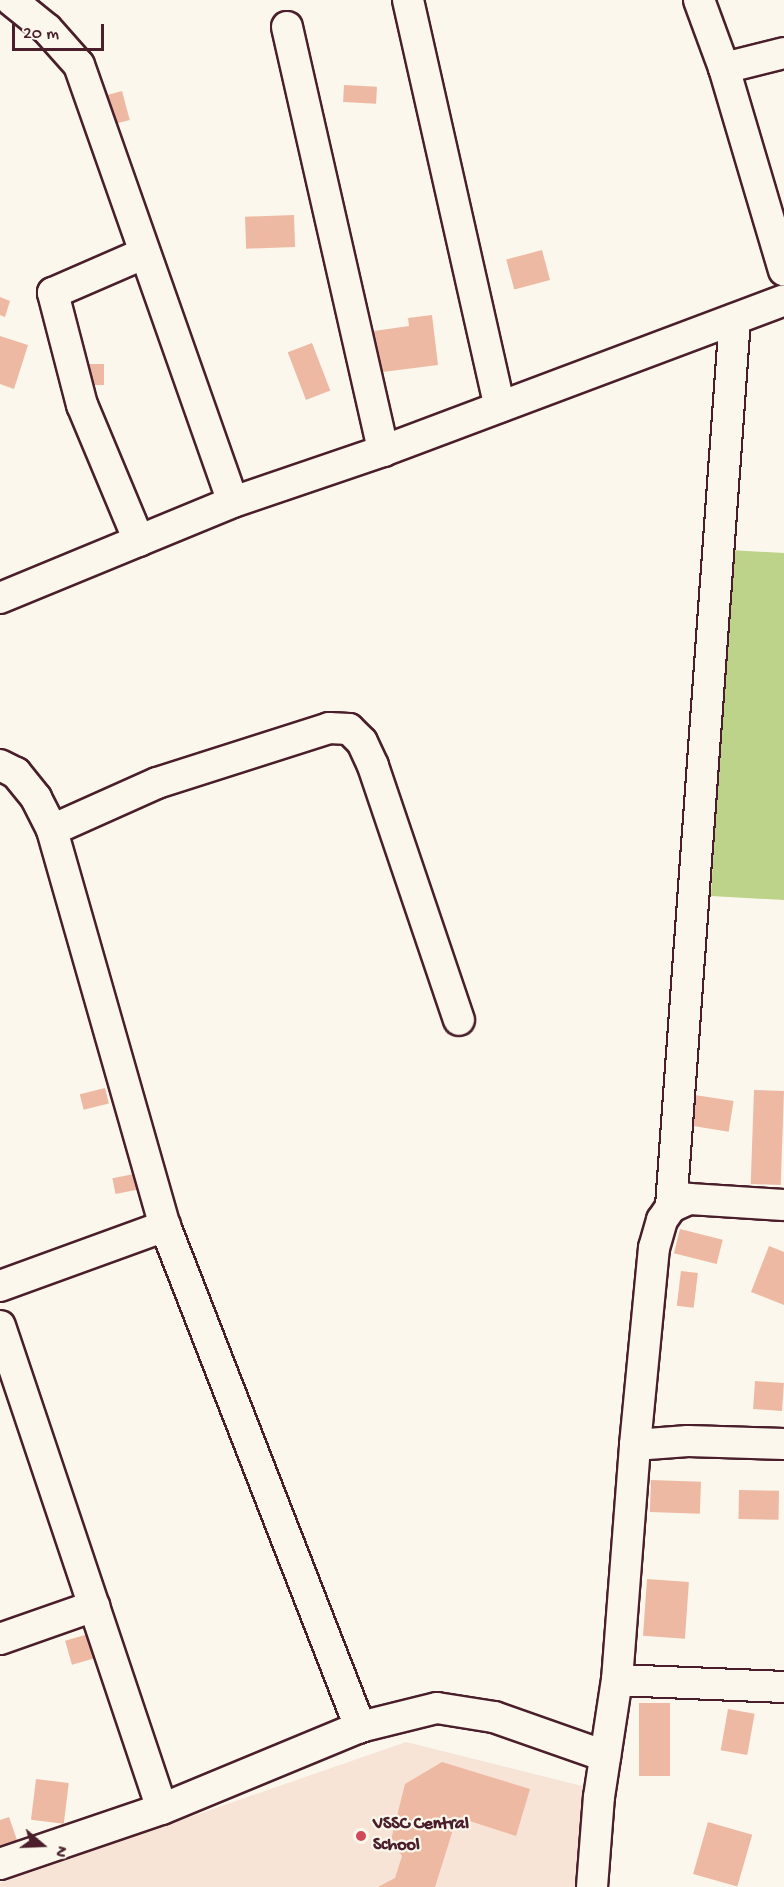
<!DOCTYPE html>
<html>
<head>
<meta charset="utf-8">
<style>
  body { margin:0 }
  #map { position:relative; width:784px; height:1887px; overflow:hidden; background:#fbf7ec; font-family:"Gochi Hand",sans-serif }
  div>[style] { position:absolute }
  .built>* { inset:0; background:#f7e4d6 }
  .green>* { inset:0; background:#bdd389 }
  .building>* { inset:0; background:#eeb9a2; transform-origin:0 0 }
  .roads { filter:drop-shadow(2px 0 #4a1f2b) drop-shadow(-2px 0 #4a1f2b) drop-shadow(0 2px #4a1f2b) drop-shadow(0 -2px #4a1f2b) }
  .minor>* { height:30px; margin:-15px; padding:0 15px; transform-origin:15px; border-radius:15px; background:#fbf7ec }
  .dots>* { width:16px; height:16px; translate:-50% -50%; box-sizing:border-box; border:3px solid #fbf7ec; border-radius:50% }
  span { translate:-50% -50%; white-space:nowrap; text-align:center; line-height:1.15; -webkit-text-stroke:4.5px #fbf7ec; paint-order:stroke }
  .poi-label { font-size:18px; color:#4a1f2b; font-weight:700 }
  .left { translate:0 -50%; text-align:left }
  .north { position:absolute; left:12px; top:1815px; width:60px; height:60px; -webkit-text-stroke:4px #fbf7ec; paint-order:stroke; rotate:109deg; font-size:16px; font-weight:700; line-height:24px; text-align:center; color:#4a1f2b }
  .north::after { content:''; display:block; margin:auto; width:21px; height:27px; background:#4a1f2b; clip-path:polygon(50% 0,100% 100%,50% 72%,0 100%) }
  .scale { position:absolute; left:12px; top:24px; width:92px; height:27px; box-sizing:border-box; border:3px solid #4a1f2b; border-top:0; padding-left:8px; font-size:18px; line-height:21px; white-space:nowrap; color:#4a1f2b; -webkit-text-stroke:4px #fbf7ec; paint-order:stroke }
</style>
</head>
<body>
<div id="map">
  <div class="built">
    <div style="clip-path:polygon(406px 1742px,590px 1788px,581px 1887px,0 1887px,0 1883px)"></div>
  </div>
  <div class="green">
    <div style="clip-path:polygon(729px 550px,784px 553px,784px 900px,711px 896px)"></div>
  </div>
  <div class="building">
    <div style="left:344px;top:85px;width:33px;height:17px;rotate:3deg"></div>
    <div style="left:122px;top:91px;width:30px;height:16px;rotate:75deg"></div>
    <div style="left:294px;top:215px;width:32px;height:49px;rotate:88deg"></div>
    <div style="left:542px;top:250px;width:31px;height:37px;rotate:75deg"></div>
    <div style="clip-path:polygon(0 297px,10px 301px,5px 317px,0 315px)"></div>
    <div style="clip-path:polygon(432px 315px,438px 365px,351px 376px,346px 335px,409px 326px,408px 318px)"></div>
    <div style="clip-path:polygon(0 336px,28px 345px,14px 389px,0 384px)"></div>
    <div style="left:312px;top:343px;width:51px;height:26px;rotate:69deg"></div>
    <div style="left:84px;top:364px;width:20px;height:21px"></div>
    <div style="left:105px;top:1088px;width:16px;height:26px;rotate:76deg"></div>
    <div style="left:754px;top:1090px;width:30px;height:94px;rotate:2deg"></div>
    <div style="left:695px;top:1095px;width:39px;height:31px;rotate:9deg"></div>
    <div style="left:134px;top:1174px;width:16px;height:22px;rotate:79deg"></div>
    <div style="left:680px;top:1229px;width:44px;height:25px;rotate:14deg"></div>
    <div style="clip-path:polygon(769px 1246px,784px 1252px,784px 1305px,751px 1292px)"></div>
    <div style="left:681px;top:1271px;width:17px;height:35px;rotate:7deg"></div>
    <div style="left:755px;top:1381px;width:29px;height:28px;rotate:4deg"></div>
    <div style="left:651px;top:1480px;width:50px;height:32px;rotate:2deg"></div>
    <div style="left:739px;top:1490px;width:40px;height:29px;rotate:1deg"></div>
    <div style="left:647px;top:1579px;width:42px;height:57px;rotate:4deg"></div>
    <div style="left:92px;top:1633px;width:25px;height:28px;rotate:74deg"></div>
    <div style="left:639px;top:1703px;width:31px;height:73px"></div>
    <div style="left:728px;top:1709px;width:27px;height:42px;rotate:10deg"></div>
    <div style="clip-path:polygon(442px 1762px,530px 1789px,516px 1836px,457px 1817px,435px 1887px,378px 1887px,395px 1878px,402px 1856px,391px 1840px,405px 1784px)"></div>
    <div style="left:36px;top:1779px;width:33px;height:41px;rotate:7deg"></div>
    <div style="clip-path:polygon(9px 1817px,18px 1843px,0 1849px,0 1820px)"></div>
    <div style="left:708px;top:1822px;width:46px;height:54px;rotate:16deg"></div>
  </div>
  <div class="roads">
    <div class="minor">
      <div style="left:11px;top:0;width:46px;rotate:38.9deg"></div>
      <div style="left:47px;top:29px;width:48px;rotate:48.4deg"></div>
      <div style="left:79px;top:65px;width:463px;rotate:70.6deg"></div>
      <div style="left:408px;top:0;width:417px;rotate:77.3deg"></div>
      <div style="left:699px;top:0;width:72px;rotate:69.8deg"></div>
      <div style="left:724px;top:68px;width:211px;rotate:73.5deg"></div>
      <div style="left:287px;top:27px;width:435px;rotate:77.2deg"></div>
      <div style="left:724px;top:68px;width:62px;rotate:-14deg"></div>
      <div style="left:139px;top:541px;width:147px;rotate:-112.7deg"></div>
      <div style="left:82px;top:405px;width:116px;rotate:-104.5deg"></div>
      <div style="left:53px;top:293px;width:100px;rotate:-23.5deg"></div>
      <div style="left:0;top:598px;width:252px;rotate:-22.4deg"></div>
      <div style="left:233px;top:502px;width:158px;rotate:-18.8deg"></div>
      <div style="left:383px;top:451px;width:428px;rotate:-20.6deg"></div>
      <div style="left:0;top:765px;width:18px;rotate:27deg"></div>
      <div style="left:16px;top:773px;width:32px;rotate:51deg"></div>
      <div style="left:36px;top:798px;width:36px;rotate:63deg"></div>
      <div style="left:52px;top:830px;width:412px;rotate:74.1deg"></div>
      <div style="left:165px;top:1226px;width:538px;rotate:68.73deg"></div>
      <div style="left:52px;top:830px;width:115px;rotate:-24.1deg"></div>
      <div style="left:157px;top:783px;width:181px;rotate:-17.7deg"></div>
      <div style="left:329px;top:728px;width:20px;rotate:3deg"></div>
      <div style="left:349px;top:729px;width:18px;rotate:45deg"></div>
      <div style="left:362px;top:742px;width:26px;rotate:65deg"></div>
      <div style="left:373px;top:766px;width:268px;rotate:71.3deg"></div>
      <div style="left:671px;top:1207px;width:890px;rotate:-85.88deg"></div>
      <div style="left:0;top:1286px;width:176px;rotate:-20deg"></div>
      <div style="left:0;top:1326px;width:509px;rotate:71.46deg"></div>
      <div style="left:635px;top:1445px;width:198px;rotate:-84.5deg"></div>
      <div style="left:654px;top:1248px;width:29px;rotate:-74deg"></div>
      <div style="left:662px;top:1220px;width:16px;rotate:-55deg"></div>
      <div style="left:671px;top:1207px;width:20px;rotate:-24deg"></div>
      <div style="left:689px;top:1199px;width:95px;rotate:3.6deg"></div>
      <div style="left:0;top:1639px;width:100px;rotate:-19.3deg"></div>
      <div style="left:617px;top:1680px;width:167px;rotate:2.4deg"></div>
      <div style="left:0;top:1864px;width:171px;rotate:-18.8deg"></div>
      <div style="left:162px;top:1809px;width:214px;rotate:-22.5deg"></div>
      <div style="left:360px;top:1727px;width:79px;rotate:-13.9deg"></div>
      <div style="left:437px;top:1708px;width:58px;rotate:9deg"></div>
      <div style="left:494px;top:1717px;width:118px;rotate:19.4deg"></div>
      <div style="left:592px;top:1887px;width:90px;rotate:-85.6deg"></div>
      <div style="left:599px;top:1797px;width:118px;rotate:-81.3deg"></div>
      <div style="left:617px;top:1680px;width:236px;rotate:-85.6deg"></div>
      <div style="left:635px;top:1445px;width:53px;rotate:-4.3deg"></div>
      <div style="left:688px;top:1441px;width:96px;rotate:1.8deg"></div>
    </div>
  </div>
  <div class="dots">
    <div style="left:361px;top:1836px;background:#d1495b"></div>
  </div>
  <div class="poi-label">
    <span class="left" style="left:373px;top:1836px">VSSC Central<br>School</span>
  </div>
  <div class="north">N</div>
  <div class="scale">20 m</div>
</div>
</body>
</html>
